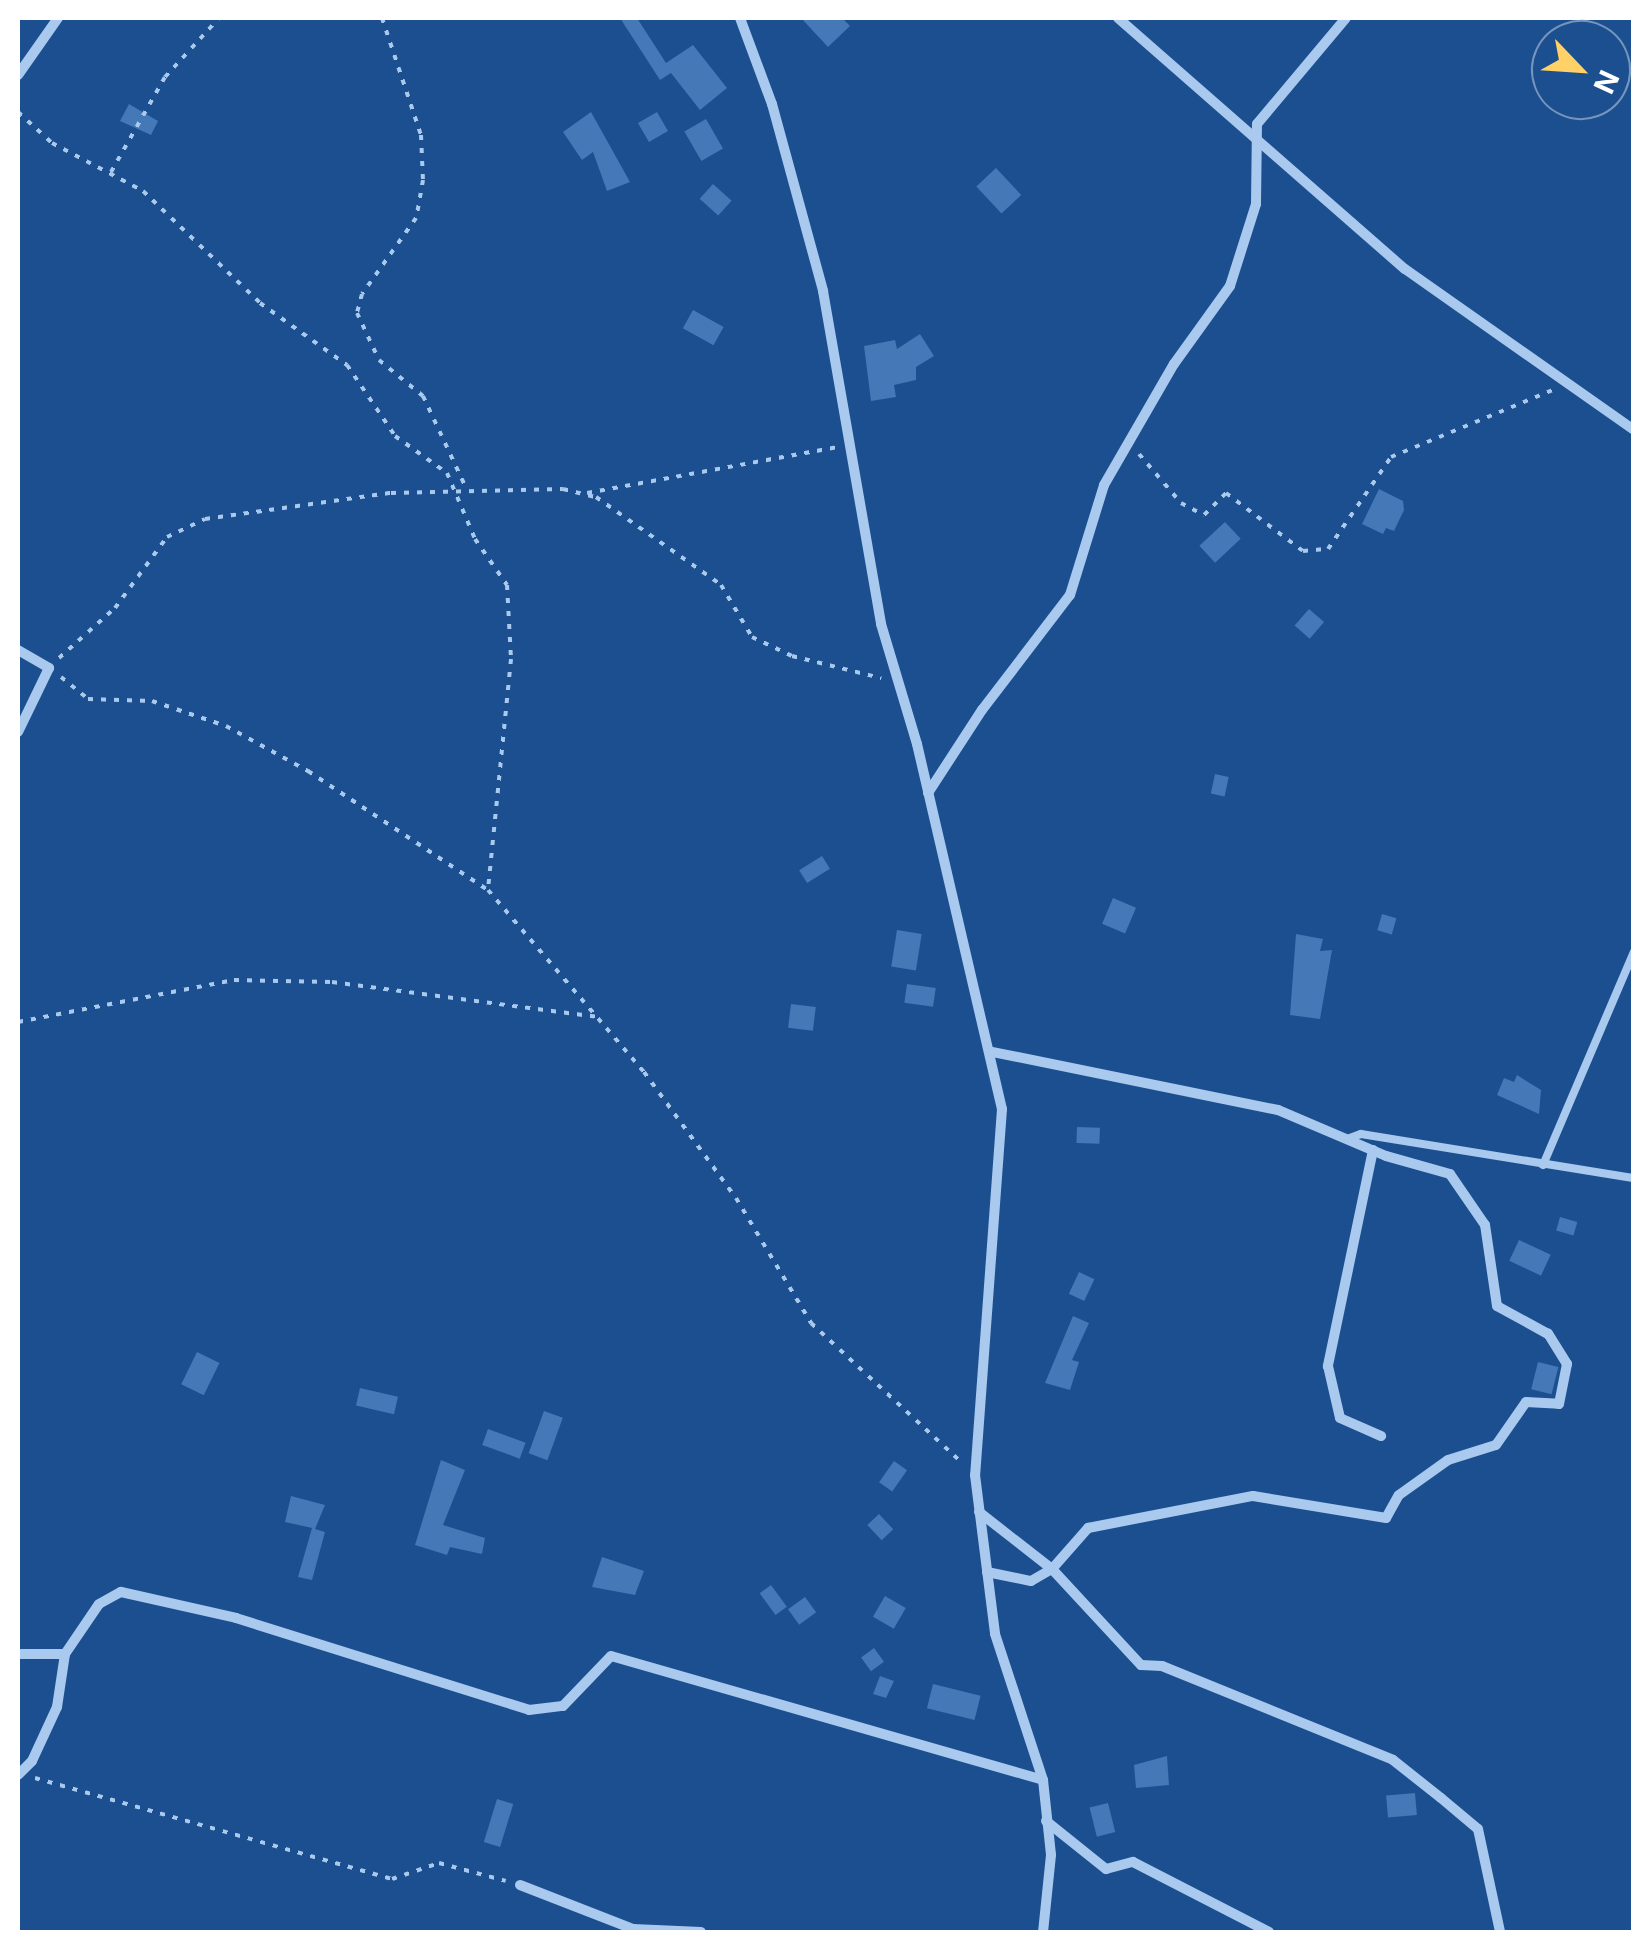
<!DOCTYPE html>
<html>
<head>
<meta charset="utf-8">
<style>
  body { margin:0 }
  #map { position:relative; width:1651px; height:1950px; overflow:hidden; background:#1b4f8f; font-family:Inter,sans-serif }
  div>[style] { position:absolute }
  .building>* { inset:0; background:#4478b7; transform-origin:0 0 }
  .path>* { height:4px; margin-top:-2px; transform-origin:0; background:repeating-linear-gradient(90deg,#a9c9ee 0 5px,transparent 0 13px) }
  .lane>* { height:8px; margin:-4px; padding:0 4px; transform-origin:4px; border-radius:4px; background:#a9c9ee }
  .street>* { height:10px; margin:-5px; padding:0 5px; transform-origin:5px; border-radius:5px; background:#a9c9ee }
  span { translate:-50% -50%; white-space:nowrap; text-align:center; line-height:1.15; -webkit-text-stroke:8px #1b4f8f; paint-order:stroke }
  .frame { position:absolute; inset:0; border:20px solid #fff; pointer-events:none }
  .north { position:absolute; left:1531px; top:20px; width:100px; height:100px; box-sizing:border-box; background:#1b4f8f; border:2px solid #7695bc; border-radius:50%; rotate:115deg; font-size:28px; font-weight:700; line-height:40px; text-align:center; color:#fff }
  .north::after { content:''; display:block; margin:auto; width:35px; height:45px; background:#ffd166; clip-path:polygon(50% 0,100% 100%,50% 72%,0 100%) }
</style>
</head>
<body>
<div id="map">
  <div class="building">
    <div style="clip-path:polygon(620px 18px,637px 18px,666px 63px,693px 45px,727px 88px,700px 110px,671px 73px,660px 80px)"></div>
    <div style="clip-path:polygon(801px 18px,842px 18px,850px 26px,828px 47px)"></div>
    <div style="clip-path:polygon(129px 104px,158px 121px,151px 135px,120px 121px)"></div>
    <div style="clip-path:polygon(591px 112px,630px 182px,607px 191px,593px 152px,582px 160px,563px 132px)"></div>
    <div style="left:657px;top:112px;width:22px;height:22px;rotate:60deg"></div>
    <div style="left:706px;top:119px;width:34px;height:25px;rotate:60deg"></div>
    <div style="left:996px;top:168px;width:37px;height:27px;rotate:47deg"></div>
    <div style="left:713px;top:184px;width:25px;height:20px;rotate:42deg"></div>
    <div style="left:693px;top:310px;width:35px;height:21px;rotate:29deg"></div>
    <div style="clip-path:polygon(920px 334px,934px 356px,916px 367px,916px 380px,894px 385px,896px 397px,871px 401px,864px 346px,895px 340px,897px 349px)"></div>
    <div style="clip-path:polygon(1379px 489px,1403px 501px,1404px 510px,1394px 531px,1386px 528px,1383px 534px,1362px 524px)"></div>
    <div style="left:1225px;top:522px;width:23px;height:35px;rotate:47deg"></div>
    <div style="left:1309px;top:609px;width:20px;height:22px;rotate:41deg"></div>
    <div style="left:1215px;top:774px;width:14px;height:20px;rotate:12deg"></div>
    <div style="left:822px;top:856px;width:15px;height:27px;rotate:58deg"></div>
    <div style="left:1113px;top:898px;width:25px;height:28px;rotate:23deg"></div>
    <div style="left:1382px;top:914px;width:15px;height:17px;rotate:16deg"></div>
    <div style="left:897px;top:930px;width:25px;height:37px;rotate:9deg"></div>
    <div style="clip-path:polygon(1296px 934px,1323px 939px,1320px 951px,1332px 950px,1320px 1019px,1290px 1015px)"></div>
    <div style="left:907px;top:984px;width:29px;height:19px;rotate:8deg"></div>
    <div style="left:791px;top:1004px;width:25px;height:24px;rotate:7deg"></div>
    <div style="clip-path:polygon(1517px 1075px,1541px 1090px,1539px 1114px,1497px 1095px,1504px 1078px,1514px 1082px)"></div>
    <div style="left:1077px;top:1127px;width:23px;height:16px;rotate:2deg"></div>
    <div style="left:1560px;top:1217px;width:18px;height:14px;rotate:16deg"></div>
    <div style="left:1519px;top:1240px;width:35px;height:23px;rotate:25deg"></div>
    <div style="left:1079px;top:1272px;width:17px;height:24px;rotate:25deg"></div>
    <div style="clip-path:polygon(1073px 1316px,1089px 1323px,1072px 1360px,1079px 1362px,1070px 1390px,1045px 1383px)"></div>
    <div style="left:197px;top:1352px;width:25px;height:36px;rotate:26deg"></div>
    <div style="left:1538px;top:1362px;width:21px;height:28px;rotate:14deg"></div>
    <div style="left:360px;top:1388px;width:39px;height:18px;rotate:13deg"></div>
    <div style="left:544px;top:1411px;width:20px;height:45px;rotate:20deg"></div>
    <div style="left:488px;top:1429px;width:40px;height:17px;rotate:20deg"></div>
    <div style="clip-path:polygon(441px 1460px,465px 1470px,443px 1525px,485px 1538px,482px 1554px,450px 1547px,447px 1555px,415px 1545px)"></div>
    <div style="left:894px;top:1461px;width:16px;height:26px;rotate:35deg"></div>
    <div style="clip-path:polygon(291px 1496px,325px 1505px,315px 1529px,325px 1532px,312px 1580px,298px 1577px,312px 1528px,285px 1522px)"></div>
    <div style="left:879px;top:1514px;width:21px;height:16px;rotate:47deg"></div>
    <div style="clip-path:polygon(602px 1557px,644px 1571px,635px 1595px,592px 1587px)"></div>
    <div style="left:771px;top:1585px;width:27px;height:14px;rotate:54deg"></div>
    <div style="left:885px;top:1596px;width:24px;height:24px;rotate:30deg"></div>
    <div style="left:805px;top:1597px;width:19px;height:21px;rotate:54deg"></div>
    <div style="left:874px;top:1648px;width:17px;height:16px;rotate:54deg"></div>
    <div style="clip-path:polygon(880px 1676px,894px 1681px,886px 1698px,873px 1694px)"></div>
    <div style="left:933px;top:1684px;width:49px;height:25px;rotate:14deg"></div>
    <div style="clip-path:polygon(1167px 1756px,1169px 1785px,1136px 1788px,1134px 1765px)"></div>
    <div style="left:1415px;top:1793px;width:22px;height:29px;rotate:85deg"></div>
    <div style="left:497px;top:1799px;width:17px;height:45px;rotate:17deg"></div>
    <div style="left:1108px;top:1803px;width:30px;height:19px;rotate:76deg"></div>
  </div>
  <div class="path">
    <div style="left:382px;top:18px;width:123px;rotate:71.6deg"></div>
    <div style="left:421px;top:135px;width:45px;rotate:87.5deg"></div>
    <div style="left:423px;top:180px;width:39px;rotate:100deg"></div>
    <div style="left:416px;top:218px;width:93px;rotate:125.4deg"></div>
    <div style="left:362px;top:294px;width:20px;rotate:105deg"></div>
    <div style="left:357px;top:313px;width:52px;rotate:64.9deg"></div>
    <div style="left:379px;top:360px;width:57px;rotate:39.3deg"></div>
    <div style="left:423px;top:396px;width:102px;rotate:64.9deg"></div>
    <div style="left:18px;top:112px;width:46px;rotate:42.4deg"></div>
    <div style="left:52px;top:143px;width:103px;rotate:27.8deg"></div>
    <div style="left:143px;top:191px;width:162px;rotate:43.7deg"></div>
    <div style="left:260px;top:303px;width:107px;rotate:35.5deg"></div>
    <div style="left:347px;top:365px;width:86px;rotate:55.9deg"></div>
    <div style="left:395px;top:436px;width:64px;rotate:35.4deg"></div>
    <div style="left:447px;top:473px;width:72px;rotate:67deg"></div>
    <div style="left:475px;top:539px;width:56px;rotate:55.2deg"></div>
    <div style="left:507px;top:585px;width:74px;rotate:86.9deg"></div>
    <div style="left:511px;top:659px;width:232px;rotate:95.7deg"></div>
    <div style="left:111px;top:172px;width:109px;rotate:-60.4deg"></div>
    <div style="left:165px;top:77px;width:80px;rotate:-47.5deg"></div>
    <div style="left:1139px;top:454px;width:65px;rotate:49.4deg"></div>
    <div style="left:1181px;top:503px;width:26px;rotate:28deg"></div>
    <div style="left:1204px;top:515px;width:31px;rotate:-45deg"></div>
    <div style="left:1226px;top:493px;width:96px;rotate:37deg"></div>
    <div style="left:1303px;top:551px;width:25px;rotate:-5deg"></div>
    <div style="left:1328px;top:549px;width:112px;rotate:-55.6deg"></div>
    <div style="left:1391px;top:457px;width:178px;rotate:-22.5deg"></div>
    <div style="left:587px;top:493px;width:255px;rotate:-10.4deg"></div>
    <div style="left:59px;top:658px;width:75px;rotate:-41.8deg"></div>
    <div style="left:115px;top:608px;width:88px;rotate:-53.8deg"></div>
    <div style="left:167px;top:537px;width:42px;rotate:-25.3deg"></div>
    <div style="left:205px;top:519px;width:188px;rotate:-8deg"></div>
    <div style="left:391px;top:493px;width:172px;rotate:-1.3deg"></div>
    <div style="left:563px;top:489px;width:34px;rotate:14deg"></div>
    <div style="left:596px;top:497px;width:153px;rotate:35.1deg"></div>
    <div style="left:721px;top:585px;width:61px;rotate:59.2deg"></div>
    <div style="left:752px;top:637px;width:44px;rotate:25.4deg"></div>
    <div style="left:792px;top:656px;width:92px;rotate:13.9deg"></div>
    <div style="left:61px;top:677px;width:35px;rotate:39deg"></div>
    <div style="left:88px;top:699px;width:64px;rotate:1.8deg"></div>
    <div style="left:152px;top:701px;width:78px;rotate:18.7deg"></div>
    <div style="left:226px;top:726px;width:94px;rotate:28.8deg"></div>
    <div style="left:308px;top:771px;width:216px;rotate:33.5deg"></div>
    <div style="left:488px;top:890px;width:240px;rotate:49.4deg"></div>
    <div style="left:644px;top:1072px;width:156px;rotate:53.9deg"></div>
    <div style="left:736px;top:1198px;width:146px;rotate:59deg"></div>
    <div style="left:811px;top:1323px;width:207px;rotate:42.8deg"></div>
    <div style="left:18px;top:1022px;width:220px;rotate:-11deg"></div>
    <div style="left:234px;top:980px;width:98px;rotate:1.2deg"></div>
    <div style="left:332px;top:982px;width:267px;rotate:7.5deg"></div>
    <div style="left:35px;top:1778px;width:371px;rotate:15.8deg"></div>
    <div style="left:392px;top:1879px;width:50px;rotate:-18.8deg"></div>
    <div style="left:439px;top:1863px;width:69px;rotate:15deg"></div>
  </div>
  <div class="lane">
    <div style="left:1347px;top:1139px;width:15px;rotate:-20deg"></div>
    <div style="left:1361px;top:1134px;width:277px;rotate:9.2deg"></div>
    <div style="left:1543px;top:1165px;width:232px;rotate:-66.9deg"></div>
  </div>
  <div class="street">
    <div style="left:740px;top:18px;width:92px;rotate:69.6deg"></div>
    <div style="left:772px;top:104px;width:194px;rotate:74.7deg"></div>
    <div style="left:823px;top:291px;width:338px;rotate:80.1deg"></div>
    <div style="left:881px;top:624px;width:125px;rotate:73.3deg"></div>
    <div style="left:917px;top:744px;width:375px;rotate:76.9deg"></div>
    <div style="left:1002px;top:1109px;width:367px;rotate:94.2deg"></div>
    <div style="left:975px;top:1475px;width:160px;rotate:82.8deg"></div>
    <div style="left:995px;top:1634px;width:154px;rotate:71.8deg"></div>
    <div style="left:1043px;top:1780px;width:75px;rotate:83.9deg"></div>
    <div style="left:1051px;top:1855px;width:77px;rotate:95.9deg"></div>
    <div style="left:1118px;top:18px;width:381px;rotate:41.2deg"></div>
    <div style="left:1405px;top:269px;width:280px;rotate:35.1deg"></div>
    <div style="left:18px;top:75px;width:70px;rotate:-54.9deg"></div>
    <div style="left:18px;top:650px;width:36px;rotate:30deg"></div>
    <div style="left:49px;top:668px;width:71px;rotate:115.8deg"></div>
    <div style="left:928px;top:793px;width:99px;rotate:-57deg"></div>
    <div style="left:982px;top:710px;width:145px;rotate:-52.6deg"></div>
    <div style="left:1070px;top:595px;width:115px;rotate:-72.8deg"></div>
    <div style="left:1104px;top:485px;width:140px;rotate:-60deg"></div>
    <div style="left:1174px;top:364px;width:96px;rotate:-54.3deg"></div>
    <div style="left:1230px;top:286px;width:86px;rotate:-72.4deg"></div>
    <div style="left:1256px;top:204px;width:80px;rotate:-89.3deg"></div>
    <div style="left:1257px;top:124px;width:138px;rotate:-50deg"></div>
    <div style="left:1373px;top:1150px;width:221px;rotate:101.8deg"></div>
    <div style="left:1328px;top:1366px;width:53px;rotate:77deg"></div>
    <div style="left:1340px;top:1418px;width:45px;rotate:23.7deg"></div>
    <div style="left:979px;top:1512px;width:93px;rotate:38deg"></div>
    <div style="left:1052px;top:1569px;width:131px;rotate:47.2deg"></div>
    <div style="left:1141px;top:1665px;width:21px;rotate:3deg"></div>
    <div style="left:1162px;top:1666px;width:249px;rotate:22.1deg"></div>
    <div style="left:1393px;top:1760px;width:61px;rotate:38.4deg"></div>
    <div style="left:1441px;top:1798px;width:48px;rotate:40deg"></div>
    <div style="left:1478px;top:1829px;width:105px;rotate:77.9deg"></div>
    <div style="left:987px;top:1572px;width:45px;rotate:11.6deg"></div>
    <div style="left:1031px;top:1581px;width:24px;rotate:-30deg"></div>
    <div style="left:1052px;top:1569px;width:55px;rotate:-48.7deg"></div>
    <div style="left:1088px;top:1528px;width:168px;rotate:-11deg"></div>
    <div style="left:1253px;top:1496px;width:135px;rotate:9.4deg"></div>
    <div style="left:1386px;top:1518px;width:26px;rotate:-61deg"></div>
    <div style="left:1399px;top:1495px;width:60px;rotate:-35.5deg"></div>
    <div style="left:1448px;top:1460px;width:50px;rotate:-17.4deg"></div>
    <div style="left:1496px;top:1445px;width:52px;rotate:-55.1deg"></div>
    <div style="left:1526px;top:1402px;width:33px;rotate:3deg"></div>
    <div style="left:1559px;top:1404px;width:41px;rotate:-78.7deg"></div>
    <div style="left:1567px;top:1364px;width:36px;rotate:-122deg"></div>
    <div style="left:1548px;top:1334px;width:58px;rotate:-151.2deg"></div>
    <div style="left:1497px;top:1306px;width:82px;rotate:-98.4deg"></div>
    <div style="left:1485px;top:1225px;width:62px;rotate:-124.5deg"></div>
    <div style="left:1450px;top:1174px;width:66px;rotate:-164.3deg"></div>
    <div style="left:1386px;top:1156px;width:117px;rotate:-156.9deg"></div>
    <div style="left:1278px;top:1110px;width:292px;rotate:-168.5deg"></div>
    <div style="left:18px;top:1654px;width:47px"></div>
    <div style="left:18px;top:1775px;width:20px;rotate:-45deg"></div>
    <div style="left:32px;top:1761px;width:60px;rotate:-65.2deg"></div>
    <div style="left:57px;top:1707px;width:54px;rotate:-81.4deg"></div>
    <div style="left:65px;top:1654px;width:60px;rotate:-55.8deg"></div>
    <div style="left:99px;top:1604px;width:25px;rotate:-29deg"></div>
    <div style="left:121px;top:1592px;width:118px;rotate:12.7deg"></div>
    <div style="left:236px;top:1618px;width:307px;rotate:17.4deg"></div>
    <div style="left:529px;top:1710px;width:34px;rotate:-7deg"></div>
    <div style="left:563px;top:1706px;width:69px;rotate:-46.2deg"></div>
    <div style="left:611px;top:1656px;width:449px;rotate:16deg"></div>
    <div style="left:1046px;top:1821px;width:77px;rotate:38.7deg"></div>
    <div style="left:1106px;top:1869px;width:28px;rotate:-15deg"></div>
    <div style="left:1133px;top:1862px;width:153px;rotate:27.2deg"></div>
    <div style="left:520px;top:1885px;width:121px;rotate:21.3deg"></div>
    <div style="left:633px;top:1929px;width:68px;rotate:2.5deg"></div>
  </div>
  <div class="frame"></div>
  <div class="north">N</div>
</div>
</body>
</html>
